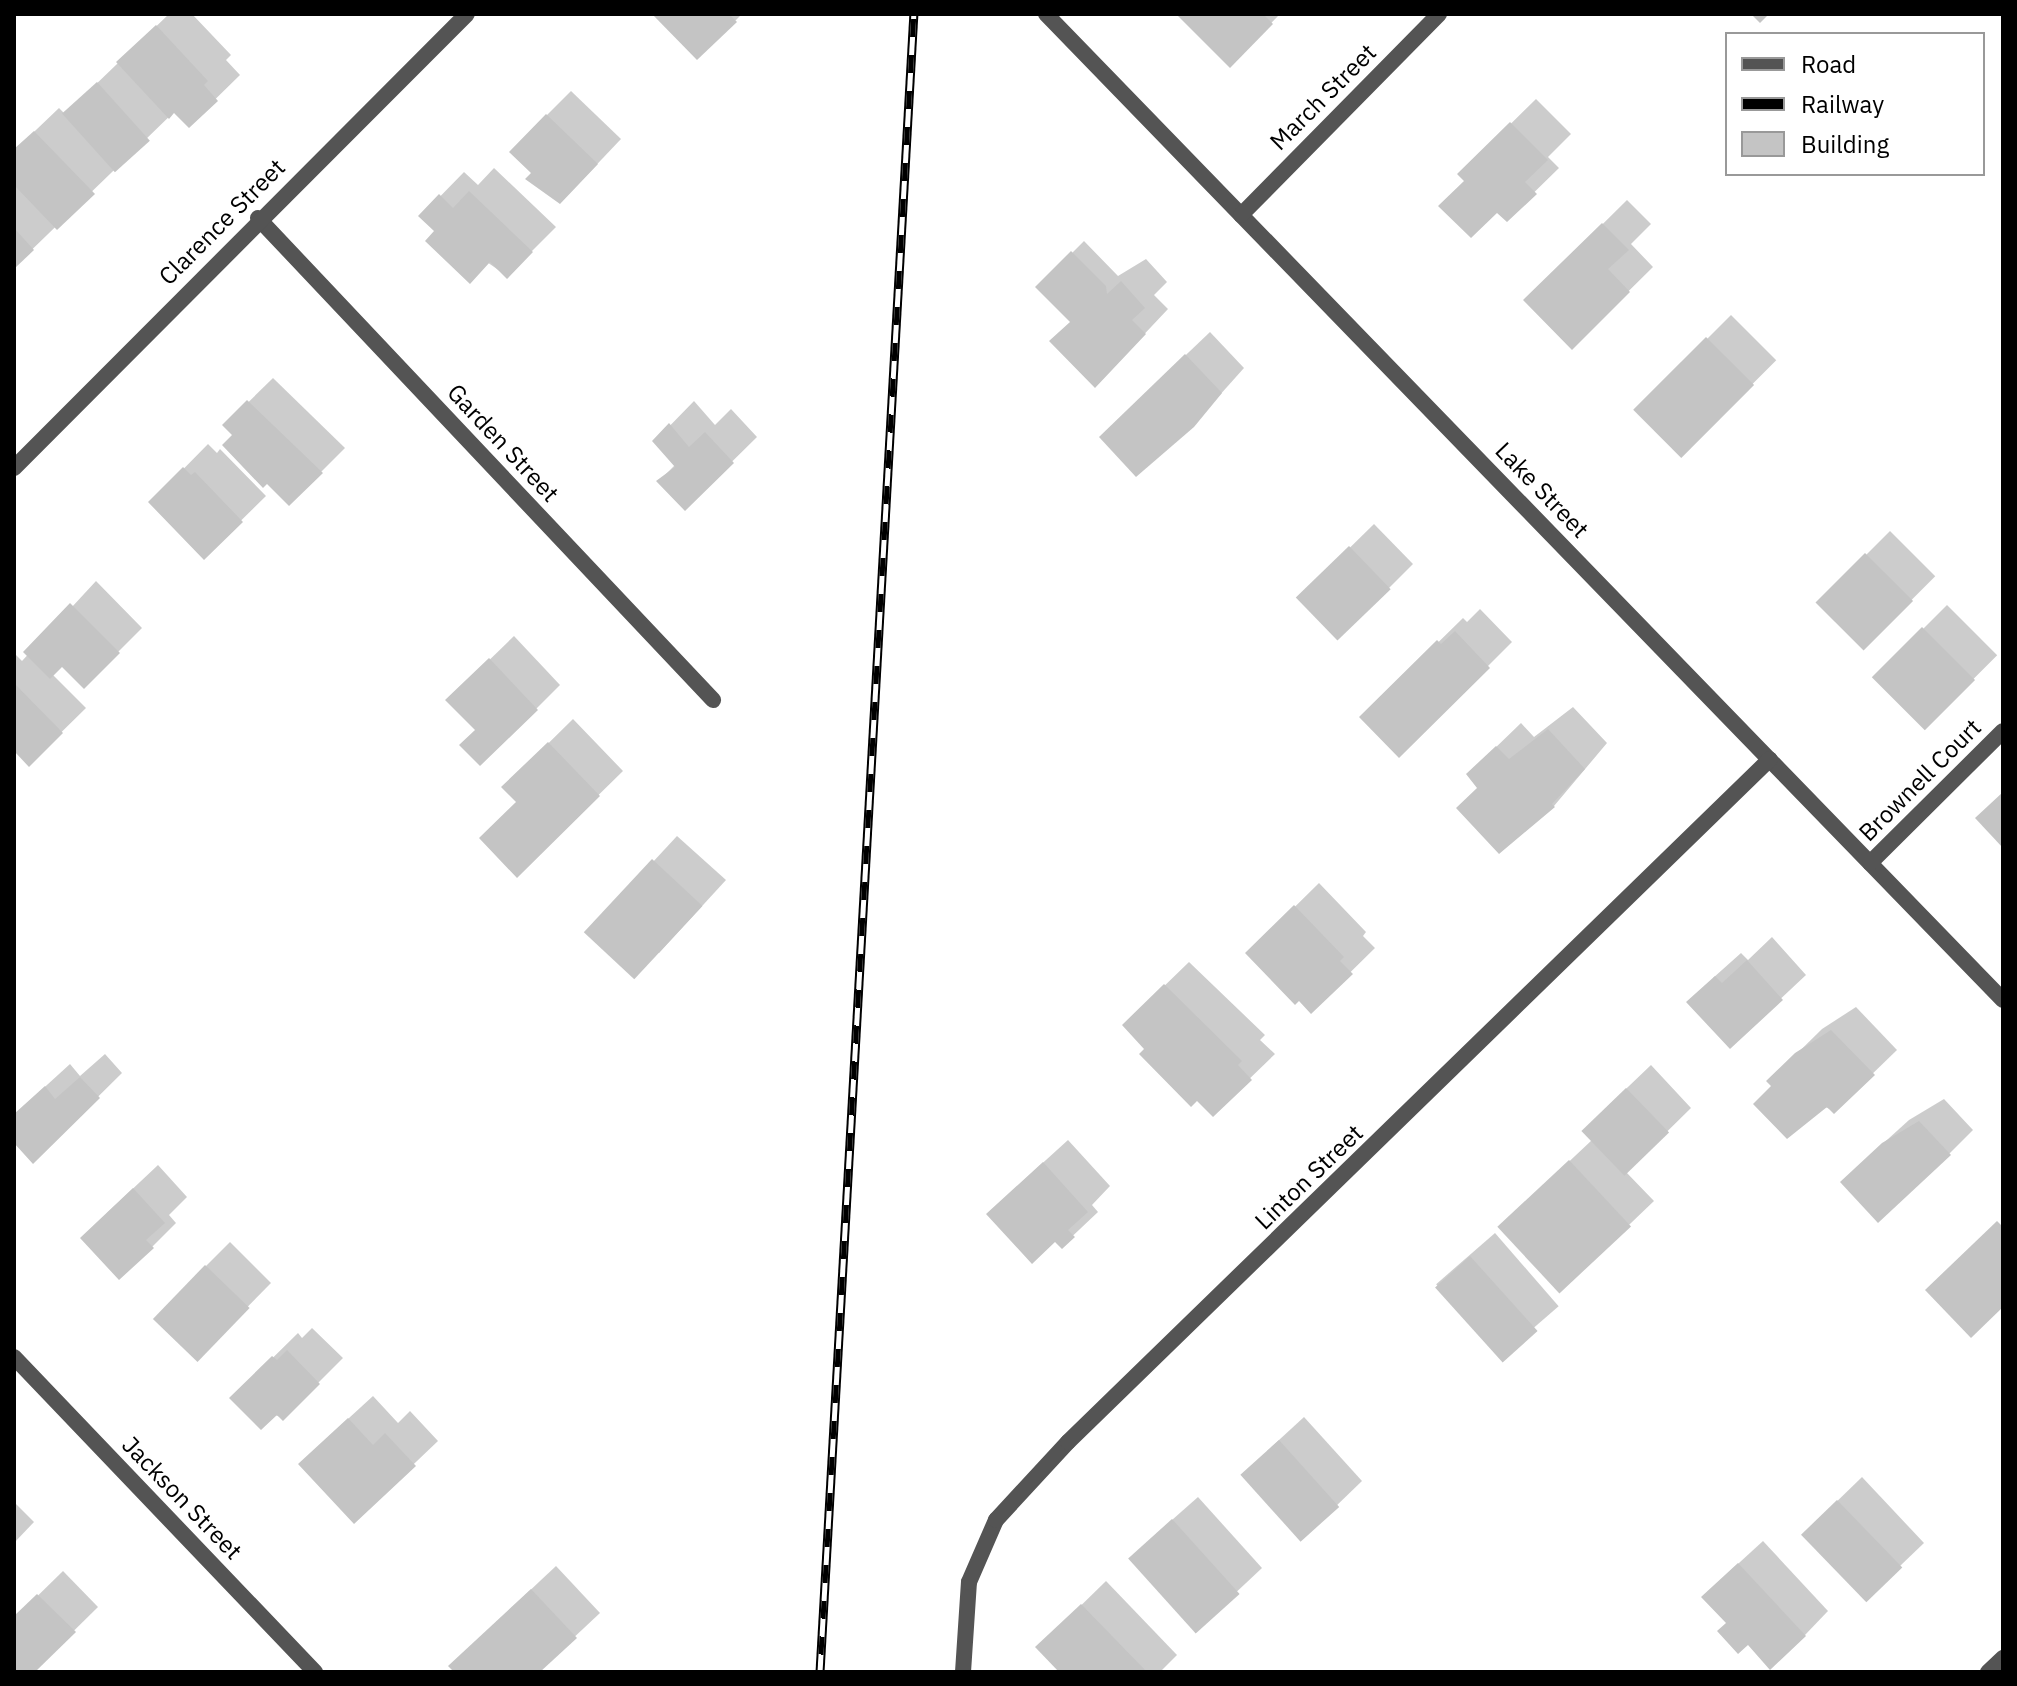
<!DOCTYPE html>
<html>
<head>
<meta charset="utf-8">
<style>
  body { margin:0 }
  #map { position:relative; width:2017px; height:1686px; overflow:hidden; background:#fff; font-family:"IBM Plex Sans",sans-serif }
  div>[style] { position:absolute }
  .shadow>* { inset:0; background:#0003; transform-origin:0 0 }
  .building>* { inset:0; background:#c4c4c4; transform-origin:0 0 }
  .street>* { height:16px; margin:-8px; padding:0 8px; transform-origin:8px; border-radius:8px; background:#545454 }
  .rail>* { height:9px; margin-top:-4.5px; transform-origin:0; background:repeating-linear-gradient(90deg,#fff 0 18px,#000 0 36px); box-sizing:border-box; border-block:2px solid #000 }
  span { translate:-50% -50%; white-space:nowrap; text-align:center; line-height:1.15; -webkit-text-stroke:8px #fff; paint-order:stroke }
  .street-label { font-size:24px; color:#000 }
  .frame { position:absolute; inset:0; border:16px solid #000; pointer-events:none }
  .legend { position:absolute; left:1725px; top:32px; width:260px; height:144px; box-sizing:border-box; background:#fff; border:2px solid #999; margin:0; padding:10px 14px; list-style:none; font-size:24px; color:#000 }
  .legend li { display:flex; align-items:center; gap:16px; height:40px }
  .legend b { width:40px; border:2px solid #999 }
</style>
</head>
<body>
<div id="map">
  <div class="shadow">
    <div style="clip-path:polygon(169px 14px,192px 14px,231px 55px,226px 60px,240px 75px,189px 125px,175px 111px,14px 267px,14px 151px,59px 108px,65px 114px)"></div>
    <div style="clip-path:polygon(655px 14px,742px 14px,735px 21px)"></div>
    <div style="clip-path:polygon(1181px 14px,1280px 14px,1230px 65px)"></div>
    <div style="clip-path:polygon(571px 91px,621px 139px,584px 178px,534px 173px,547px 115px)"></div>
    <div style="clip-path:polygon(1536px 99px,1571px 134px,1548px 157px,1559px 168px,1507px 219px,1460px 174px)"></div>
    <div style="clip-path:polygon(494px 168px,556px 227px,507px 276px,421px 216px,464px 172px,478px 185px)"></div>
    <div style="clip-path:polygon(1627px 200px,1651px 224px,1631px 244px,1653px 267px,1572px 347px,1526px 300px)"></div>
    <div style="clip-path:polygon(1084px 241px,1118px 276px,1146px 259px,1167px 282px,1154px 295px,1168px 309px,1119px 361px,1038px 287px)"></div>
    <div style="left:1731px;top:315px;width:64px;height:134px;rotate:45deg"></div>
    <div style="clip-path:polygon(1210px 332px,1244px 368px,1193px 425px,1125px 413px)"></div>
    <div style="clip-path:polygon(273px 378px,345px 448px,289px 504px,225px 425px)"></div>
    <div style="clip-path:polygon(694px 401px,715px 425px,731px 409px,757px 437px,685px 508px,659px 481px,676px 464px,655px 441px)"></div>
    <div style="clip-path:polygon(208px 444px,217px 453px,220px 449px,266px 496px,204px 557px,151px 502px)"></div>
    <div style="clip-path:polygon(1374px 524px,1413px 564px,1389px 588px,1323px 574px)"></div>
    <div style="left:1890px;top:531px;width:64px;height:101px;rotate:45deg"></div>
    <div style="clip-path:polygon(96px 581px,142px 628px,84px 686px,62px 664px,52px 674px,86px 708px,29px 764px,14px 748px,14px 653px,22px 661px)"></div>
    <div style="left:1947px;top:605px;width:71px;height:103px;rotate:45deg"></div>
    <div style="clip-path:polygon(1480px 609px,1512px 642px,1399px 755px,1362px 717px,1463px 618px,1467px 622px)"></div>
    <div style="clip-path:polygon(514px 636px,560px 685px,536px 709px,477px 730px,448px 700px)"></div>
    <div style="clip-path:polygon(1573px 707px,1607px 743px,1554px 806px,1499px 851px,1479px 787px,1492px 751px,1521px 723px,1534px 737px)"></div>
    <div style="clip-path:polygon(573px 719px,623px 771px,517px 875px,518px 802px,504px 787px)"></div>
    <div style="clip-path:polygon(677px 836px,726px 880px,659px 953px,587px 933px)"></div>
    <div style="clip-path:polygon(1319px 883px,1366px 932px,1363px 936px,1375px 948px,1311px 1011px,1248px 953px)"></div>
    <div style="clip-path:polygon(1772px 937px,1806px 975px,1730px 1046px,1713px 978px,1741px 953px,1748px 960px)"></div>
    <div style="clip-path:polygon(1189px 962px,1265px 1035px,1260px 1040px,1275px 1054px,1213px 1114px,1124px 1025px)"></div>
    <div style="clip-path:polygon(1856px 1007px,1897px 1050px,1834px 1111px,1769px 1081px,1822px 1029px)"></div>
    <div style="clip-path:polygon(105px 1054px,122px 1073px,33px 1161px,14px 1140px,14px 1115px,70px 1064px,80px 1076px)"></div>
    <div style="clip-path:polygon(1651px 1065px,1691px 1108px,1626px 1172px,1654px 1201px,1561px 1290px,1525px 1203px,1592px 1140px,1607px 1107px)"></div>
    <div style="clip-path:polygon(1944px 1099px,1973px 1130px,1949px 1154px,1866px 1159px,1909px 1120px)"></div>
    <div style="clip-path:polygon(1068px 1140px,1110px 1186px,1092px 1205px,1098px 1212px,1062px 1246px,1013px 1190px)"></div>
    <div style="clip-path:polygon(158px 1165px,187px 1197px,169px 1215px,176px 1223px,152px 1247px,106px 1214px)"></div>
    <div style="left:1495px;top:1233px;width:97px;height:78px;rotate:49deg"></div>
    <div style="clip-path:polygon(230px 1242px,271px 1283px,221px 1334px,206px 1266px)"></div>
    <div style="clip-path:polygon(312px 1328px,343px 1358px,283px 1418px,232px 1398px,298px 1333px,302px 1338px)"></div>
    <div style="clip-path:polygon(373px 1396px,398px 1423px,410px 1411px,438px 1441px,354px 1521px,325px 1440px)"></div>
    <div style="clip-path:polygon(1304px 1417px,1362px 1481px,1302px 1539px,1267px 1451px)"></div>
    <div style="clip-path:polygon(1862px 1477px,1924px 1543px,1900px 1566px,1828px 1510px)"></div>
    <div style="clip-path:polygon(1198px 1497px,1262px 1568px,1196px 1630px,1155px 1535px)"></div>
    <div style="clip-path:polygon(14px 1502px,34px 1522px,14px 1543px)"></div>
    <div style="clip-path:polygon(1763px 1541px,1828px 1611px,1805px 1635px,1729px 1623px,1728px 1573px)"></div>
    <div style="clip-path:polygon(556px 1566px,600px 1613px,537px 1672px,457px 1672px,475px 1642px)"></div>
    <div style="clip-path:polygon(63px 1571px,98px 1607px,32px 1672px,14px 1672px,14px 1619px)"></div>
    <div style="clip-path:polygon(1106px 1581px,1177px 1655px,1160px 1672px,1061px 1672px,1062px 1624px)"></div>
  </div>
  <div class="building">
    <div style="clip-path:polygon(652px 14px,729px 14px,737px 22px,697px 60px)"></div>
    <div style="clip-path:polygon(1176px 14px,1263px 14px,1273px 24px,1230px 68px)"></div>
    <div style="clip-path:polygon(1751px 14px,1769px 14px,1760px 23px)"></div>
    <div style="clip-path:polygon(156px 25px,208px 81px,204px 85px,218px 101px,189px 128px,174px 113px,169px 119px,116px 62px)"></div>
    <div style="left:97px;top:82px;width:79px;height:47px;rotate:48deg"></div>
    <div style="clip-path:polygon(546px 114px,598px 164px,560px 204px,525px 179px,531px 173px,509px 152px)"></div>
    <div style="clip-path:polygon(1510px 122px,1548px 160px,1525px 182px,1537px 194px,1507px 222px,1497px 213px,1471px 238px,1438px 206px,1464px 181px,1457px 174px)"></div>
    <div style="clip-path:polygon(34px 131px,95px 194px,57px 230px,14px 185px,14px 149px)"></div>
    <div style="clip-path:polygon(469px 191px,533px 252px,507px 279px,490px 262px,470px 284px,425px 241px,434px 231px,418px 216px,439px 194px,453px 208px)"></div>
    <div style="clip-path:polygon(1602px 223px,1629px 250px,1608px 269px,1630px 292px,1572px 350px,1523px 300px)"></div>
    <div style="clip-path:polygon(14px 228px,34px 250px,14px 269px)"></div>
    <div style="clip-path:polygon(1071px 251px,1106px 286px,1107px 294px,1121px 281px,1145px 308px,1132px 320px,1146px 334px,1095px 388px,1049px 341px,1070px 322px,1035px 287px)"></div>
    <div style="left:1706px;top:337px;width:68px;height:103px;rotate:45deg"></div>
    <div style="clip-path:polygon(1185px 354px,1222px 393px,1194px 427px,1136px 477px,1099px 437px)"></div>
    <div style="clip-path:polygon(247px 400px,323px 473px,289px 506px,267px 484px,263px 488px,222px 445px,232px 435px,222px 425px)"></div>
    <div style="clip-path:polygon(669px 423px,689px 447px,705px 432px,734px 463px,685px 511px,656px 481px,675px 467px,652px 441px)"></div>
    <div style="clip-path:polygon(183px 467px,191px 475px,195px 472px,243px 522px,204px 560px,148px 502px)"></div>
    <div style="left:1349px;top:546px;width:60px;height:74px;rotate:46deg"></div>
    <div style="left:1865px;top:553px;width:68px;height:70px;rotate:45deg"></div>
    <div style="clip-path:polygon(70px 603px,120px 653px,84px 689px,62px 667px,50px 679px,23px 652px)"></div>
    <div style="left:1922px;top:627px;width:75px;height:71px;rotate:45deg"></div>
    <div style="clip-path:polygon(1455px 631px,1490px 668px,1399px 758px,1359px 717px,1437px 640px,1441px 644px)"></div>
    <div style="clip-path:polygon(489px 658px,538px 710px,480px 766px,459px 745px,475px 730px,445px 700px)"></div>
    <div style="clip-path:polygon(14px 683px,63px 733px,29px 767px,14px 751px)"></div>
    <div style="clip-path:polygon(1548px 729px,1585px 769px,1552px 804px,1555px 807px,1499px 854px,1456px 808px,1477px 788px,1466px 774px,1496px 746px,1509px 759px)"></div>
    <div style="clip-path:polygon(548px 742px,600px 796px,517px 878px,479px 838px,516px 802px,501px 787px)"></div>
    <div style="clip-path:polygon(2003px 792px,2003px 848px,1975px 818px)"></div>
    <div style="left:652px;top:859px;width:69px;height:100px;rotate:43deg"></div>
    <div style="clip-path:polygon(1294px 905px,1344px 957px,1340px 961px,1353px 974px,1311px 1014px,1299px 1001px,1295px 1005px,1245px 953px)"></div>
    <div style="clip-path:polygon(1747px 960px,1783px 1000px,1730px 1049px,1686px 1002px,1715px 976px,1722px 983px)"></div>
    <div style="clip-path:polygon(1164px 984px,1242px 1061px,1238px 1065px,1252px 1080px,1213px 1117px,1197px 1101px,1191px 1107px,1139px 1054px,1144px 1049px,1122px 1025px)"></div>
    <div style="clip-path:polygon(1831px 1030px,1875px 1075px,1834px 1114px,1827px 1107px,1787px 1139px,1753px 1104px,1771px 1086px,1766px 1081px,1795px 1053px)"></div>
    <div style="clip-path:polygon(80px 1077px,100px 1098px,33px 1164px,14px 1143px,14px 1114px,45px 1086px,55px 1099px)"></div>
    <div style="left:1626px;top:1088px;width:62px;height:62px;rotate:46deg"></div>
    <div style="clip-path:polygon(1919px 1121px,1951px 1155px,1878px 1223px,1840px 1182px,1882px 1143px)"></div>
    <div style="left:1569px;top:1160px;width:91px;height:98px;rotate:47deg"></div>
    <div style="clip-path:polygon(1043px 1162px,1088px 1212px,1068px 1230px,1075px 1237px,1062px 1249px,1055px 1242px,1032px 1264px,986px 1214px)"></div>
    <div style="clip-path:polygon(133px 1188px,165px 1223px,146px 1240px,154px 1248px,119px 1280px,80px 1238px)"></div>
    <div style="clip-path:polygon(1997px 1221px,2003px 1227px,2003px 1307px,1971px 1338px,1925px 1290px)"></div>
    <div style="left:1470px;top:1256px;width:101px;height:47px;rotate:48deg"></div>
    <div style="left:205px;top:1265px;width:62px;height:75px;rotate:44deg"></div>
    <div style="clip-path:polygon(287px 1350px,320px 1384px,283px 1421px,277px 1415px,261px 1430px,229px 1398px,272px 1356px,277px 1360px)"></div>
    <div style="clip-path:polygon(348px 1418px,373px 1445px,385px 1433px,416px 1466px,354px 1524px,298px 1464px)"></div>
    <div style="left:1279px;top:1440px;width:90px;height:52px;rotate:48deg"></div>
    <div style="left:1837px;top:1500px;width:94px;height:50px;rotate:46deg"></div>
    <div style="left:1172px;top:1519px;width:101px;height:59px;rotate:48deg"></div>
    <div style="clip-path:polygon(1738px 1563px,1806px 1636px,1770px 1670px,1748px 1645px,1738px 1654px,1717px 1631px,1726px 1623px,1701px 1597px)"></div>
    <div style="clip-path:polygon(531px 1589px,577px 1638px,540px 1672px,454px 1672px,448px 1666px)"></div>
    <div style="clip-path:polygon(37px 1594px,76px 1632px,35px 1672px,14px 1672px,14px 1616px)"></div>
    <div style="clip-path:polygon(1081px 1604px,1147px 1672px,1059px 1672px,1035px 1647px)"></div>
  </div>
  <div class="street">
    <div style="left:1046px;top:14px;width:1374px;rotate:45.86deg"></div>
    <div style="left:1241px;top:215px;width:282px;rotate:-45.4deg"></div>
    <div style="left:258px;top:218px;width:663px;rotate:46.65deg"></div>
    <div style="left:14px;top:468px;width:641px;rotate:-45.06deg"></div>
    <div style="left:1870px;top:863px;width:187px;rotate:-44.8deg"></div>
    <div style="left:14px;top:1357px;width:436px;rotate:46.3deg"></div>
    <div style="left:963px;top:1672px;width:90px;rotate:-86.2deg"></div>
    <div style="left:969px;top:1582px;width:68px;rotate:-66.5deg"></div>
    <div style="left:996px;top:1520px;width:106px;rotate:-47.3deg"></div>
    <div style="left:1068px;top:1442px;width:979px;rotate:-44.21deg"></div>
    <div style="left:1988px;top:1672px;width:21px;rotate:-43deg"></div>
  </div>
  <div class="rail">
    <div style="left:820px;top:1672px;width:1661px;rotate:-86.76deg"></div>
  </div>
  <div class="street-label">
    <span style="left:1323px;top:97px;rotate:-45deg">March Street</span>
    <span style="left:222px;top:222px;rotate:-45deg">Clarence Street</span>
    <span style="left:503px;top:443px;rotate:47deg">Garden Street</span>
    <span style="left:1542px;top:490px;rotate:46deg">Lake Street</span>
    <span style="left:1920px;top:780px;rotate:-45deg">Brownell Court</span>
    <span style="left:1309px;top:1177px;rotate:-44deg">Linton Street</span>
    <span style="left:182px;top:1498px;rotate:46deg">Jackson Street</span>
  </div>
  <div class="frame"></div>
  <ul class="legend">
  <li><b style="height:10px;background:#545454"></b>Road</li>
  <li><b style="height:10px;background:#000"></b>Railway</li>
  <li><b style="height:22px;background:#c4c4c4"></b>Building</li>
  </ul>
</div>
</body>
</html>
